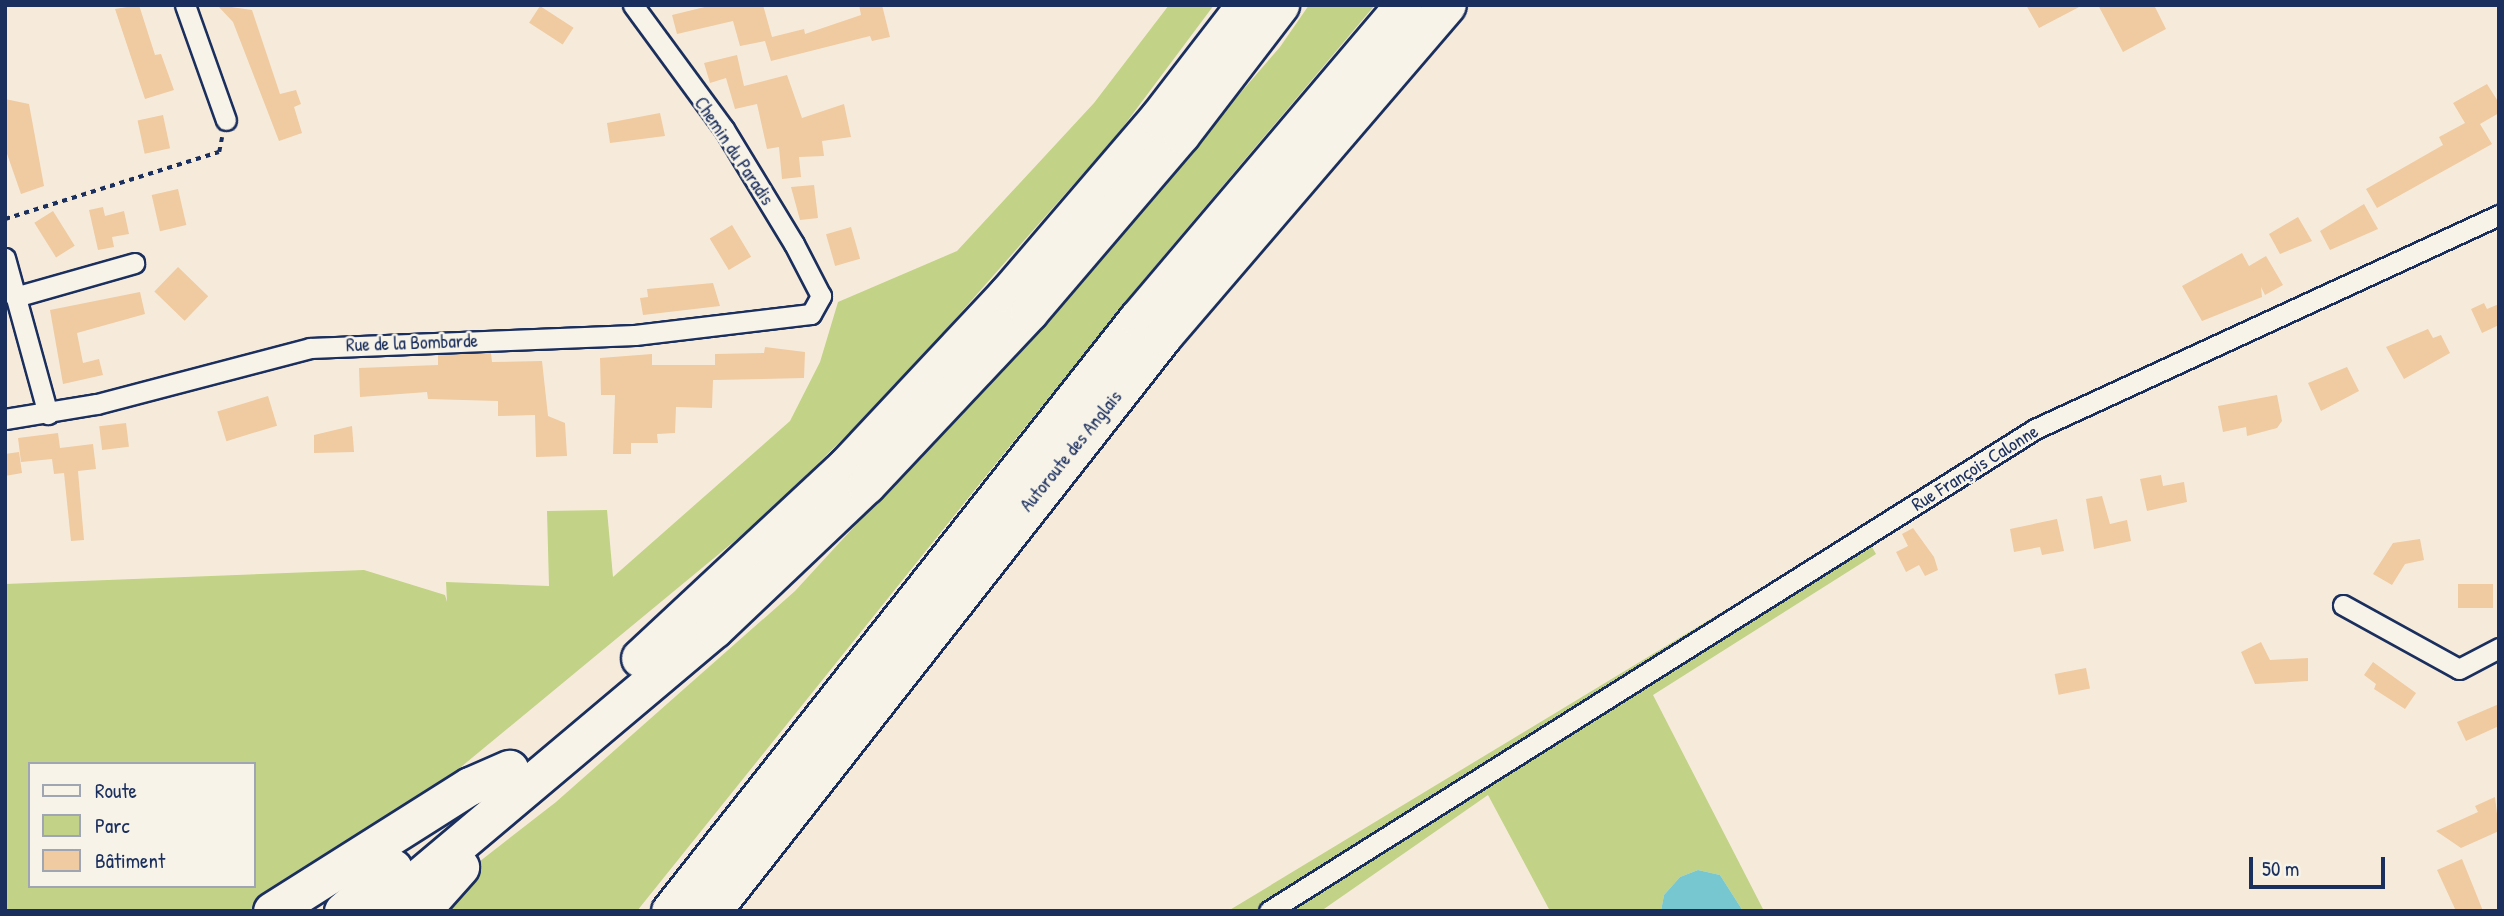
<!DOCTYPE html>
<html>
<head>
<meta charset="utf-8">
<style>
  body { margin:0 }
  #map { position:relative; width:2504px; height:916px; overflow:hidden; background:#f6ebda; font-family:"Patrick Hand",sans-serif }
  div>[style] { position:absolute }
  .green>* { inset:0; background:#c2d286 }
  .water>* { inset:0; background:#76c7cf }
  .building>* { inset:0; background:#f0caa0; transform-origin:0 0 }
  .path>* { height:3.5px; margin-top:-1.75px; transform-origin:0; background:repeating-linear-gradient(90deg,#1b2f5e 0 5px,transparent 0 10px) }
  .roads { filter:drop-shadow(2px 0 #1b2f5e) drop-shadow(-2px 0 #1b2f5e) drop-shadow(0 2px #1b2f5e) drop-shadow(0 -2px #1b2f5e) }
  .street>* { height:19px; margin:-9.5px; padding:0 9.5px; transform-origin:9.5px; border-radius:9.5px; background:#f7f3e8 }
  .highway>* { height:37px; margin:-18.5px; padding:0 18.5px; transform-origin:18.5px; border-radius:18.5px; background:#f7f3e8 }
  span { translate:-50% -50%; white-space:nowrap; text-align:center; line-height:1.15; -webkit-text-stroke:5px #f7f3e8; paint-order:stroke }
  .street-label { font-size:19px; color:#1b2f5e }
  .frame { position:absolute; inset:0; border:7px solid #1b2f5e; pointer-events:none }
  .legend { position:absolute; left:28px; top:762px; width:228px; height:126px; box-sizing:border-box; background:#f7f3e8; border:2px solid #9fa5b1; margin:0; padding:9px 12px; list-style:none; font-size:21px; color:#1b2f5e }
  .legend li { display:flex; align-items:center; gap:14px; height:35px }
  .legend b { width:35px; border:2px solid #9fa5b1 }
  .scale { position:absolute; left:2249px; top:857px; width:136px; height:32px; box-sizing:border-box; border:4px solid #1b2f5e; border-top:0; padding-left:9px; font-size:21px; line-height:24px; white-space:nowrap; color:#1b2f5e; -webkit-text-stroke:5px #f7f3e8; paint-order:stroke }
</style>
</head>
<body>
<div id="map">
  <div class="green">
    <div style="clip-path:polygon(evenodd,1169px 5px,1214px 5px,1117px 135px,898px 384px,765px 516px,404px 814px,299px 911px,5px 911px,5px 584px,364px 570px,445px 595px,447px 602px,446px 582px,549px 586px,547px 511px,607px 510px,613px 577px,790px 421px,820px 362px,838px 302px,957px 251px,1094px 103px,1169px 5px,30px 764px,254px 764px,254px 886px,30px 886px,30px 764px)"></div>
    <div style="clip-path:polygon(1309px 5px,1375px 5px,1140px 284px,637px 911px,416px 911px,556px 802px,795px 591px,1050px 314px,1280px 47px)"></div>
    <div style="clip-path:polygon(1861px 528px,1876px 554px,1653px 695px,1764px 911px,1743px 911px,1720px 875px,1698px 870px,1680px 877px,1664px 895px,1661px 911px,1550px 911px,1488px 795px,1321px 911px,1228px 911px)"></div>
  </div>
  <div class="water">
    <div style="clip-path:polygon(1698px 870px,1720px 875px,1743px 911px,1661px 911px,1664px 895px,1680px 877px)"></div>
  </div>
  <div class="building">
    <div style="clip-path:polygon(139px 5px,155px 55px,161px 54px,174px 90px,145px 99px,115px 9px)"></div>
    <div style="clip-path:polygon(217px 5px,252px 10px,280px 94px,296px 90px,301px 104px,294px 107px,302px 133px,279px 141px,233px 22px)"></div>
    <div style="clip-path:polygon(713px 5px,763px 5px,772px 37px,804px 29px,805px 34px,861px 15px,859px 5px,882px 5px,890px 37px,872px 41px,870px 36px,771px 61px,765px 41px,740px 46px,733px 21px,677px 34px,672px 15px)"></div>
    <div style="clip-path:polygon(2026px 5px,2083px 5px,2039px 28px)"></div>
    <div style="clip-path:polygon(2098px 5px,2154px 5px,2166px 29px,2123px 52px)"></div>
    <div style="left:540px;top:6px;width:40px;height:20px;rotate:33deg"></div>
    <div style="clip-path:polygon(737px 55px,744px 86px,787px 75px,802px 118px,844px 104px,851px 137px,822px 141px,824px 156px,799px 157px,801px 177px,782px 179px,779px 147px,767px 149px,757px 104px,735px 109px,726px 78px,710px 83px,704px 63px)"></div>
    <div style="clip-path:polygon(2487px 84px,2499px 103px,2499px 113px,2480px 124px,2492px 144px,2377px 208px,2366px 189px,2443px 145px,2439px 137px,2465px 123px,2453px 103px)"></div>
    <div style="clip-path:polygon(5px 99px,29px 104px,44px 186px,21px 194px,5px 148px)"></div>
    <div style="clip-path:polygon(660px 113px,665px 136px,610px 143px,607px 123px)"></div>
    <div style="left:163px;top:115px;width:34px;height:26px;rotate:78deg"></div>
    <div style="clip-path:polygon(814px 185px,818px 218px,800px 220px,791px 187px)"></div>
    <div style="left:178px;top:189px;width:37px;height:27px;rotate:77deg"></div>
    <div style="clip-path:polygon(2364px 204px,2378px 229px,2330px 250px,2320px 231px)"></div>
    <div style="clip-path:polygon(103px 207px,105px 216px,124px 211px,129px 234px,112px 237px,114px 247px,98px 250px,89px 210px)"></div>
    <div style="left:53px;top:211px;width:41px;height:22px;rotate:58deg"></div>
    <div style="clip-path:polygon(2298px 217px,2312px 241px,2280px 254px,2269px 234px)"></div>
    <div style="left:732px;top:225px;width:37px;height:26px;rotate:59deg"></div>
    <div style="left:851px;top:227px;width:33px;height:26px;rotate:74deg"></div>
    <div style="clip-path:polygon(2242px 253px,2249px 266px,2266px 256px,2283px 285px,2265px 295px,2261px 287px,2262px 297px,2202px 321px,2182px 286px)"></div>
    <div style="left:178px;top:267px;width:42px;height:34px;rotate:44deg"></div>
    <div style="clip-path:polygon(713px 283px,720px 306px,643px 315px,640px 298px,648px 297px,647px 289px)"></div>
    <div style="clip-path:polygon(140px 292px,145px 314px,77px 333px,83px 363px,99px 359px,103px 375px,63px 384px,50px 310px)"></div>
    <div style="clip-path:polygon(2484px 303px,2487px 309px,2499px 304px,2499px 325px,2482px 333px,2471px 309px)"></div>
    <div style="clip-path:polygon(2428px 329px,2433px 338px,2441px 335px,2450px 353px,2404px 379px,2386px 347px)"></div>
    <div style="clip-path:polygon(765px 347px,805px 352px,804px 378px,713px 380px,712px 408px,676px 407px,675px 433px,657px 434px,658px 443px,631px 443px,631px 454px,613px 454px,615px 395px,601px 395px,600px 358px,652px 354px,652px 365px,715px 365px,715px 354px,764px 353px)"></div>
    <div style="clip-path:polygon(491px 353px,492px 362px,542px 361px,548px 416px,565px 423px,567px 456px,536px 457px,535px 415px,498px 416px,498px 401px,428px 399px,427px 392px,360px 397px,359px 368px,438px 365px,438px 355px)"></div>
    <div style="clip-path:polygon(2347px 367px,2359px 391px,2321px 411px,2308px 383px)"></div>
    <div style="clip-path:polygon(2277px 395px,2282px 421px,2277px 428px,2247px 436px,2246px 427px,2223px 432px,2218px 406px)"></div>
    <div style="left:268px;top:396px;width:31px;height:53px;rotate:73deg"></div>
    <div style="left:126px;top:423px;width:24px;height:27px;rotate:83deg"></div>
    <div style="clip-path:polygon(352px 426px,354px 452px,314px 453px,314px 435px)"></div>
    <div style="clip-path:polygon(58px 433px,60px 448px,93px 444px,96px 469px,78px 471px,84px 540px,71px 541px,64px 473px,54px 474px,52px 459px,21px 462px,18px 438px)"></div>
    <div style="clip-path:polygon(19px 452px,22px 473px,5px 476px,5px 454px)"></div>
    <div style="clip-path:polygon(2161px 475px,2163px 486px,2184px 482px,2187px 502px,2147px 511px,2140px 479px)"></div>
    <div style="clip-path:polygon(2102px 496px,2110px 524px,2127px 520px,2131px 541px,2094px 549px,2086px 499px)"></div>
    <div style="clip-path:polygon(2057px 519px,2064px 551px,2042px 555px,2040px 547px,2014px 552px,2010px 529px)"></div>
    <div style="clip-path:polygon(1913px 528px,1934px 557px,1938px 570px,1925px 576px,1919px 565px,1906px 572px,1896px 552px,1908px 546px,1902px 534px)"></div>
    <div style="clip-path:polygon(2420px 539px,2424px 560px,2405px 564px,2392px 585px,2373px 574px,2393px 543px)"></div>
    <div style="left:2493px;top:584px;width:24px;height:35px;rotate:90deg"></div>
    <div style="clip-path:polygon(2261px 642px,2270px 660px,2308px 658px,2308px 681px,2255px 684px,2241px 652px)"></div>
    <div style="clip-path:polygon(2373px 662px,2416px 693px,2405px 709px,2374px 689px,2376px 684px,2364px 675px)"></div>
    <div style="left:2086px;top:668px;width:21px;height:32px;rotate:79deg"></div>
    <div style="clip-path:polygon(2499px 704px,2499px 726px,2466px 741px,2457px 722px)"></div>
    <div style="clip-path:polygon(2495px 797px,2499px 831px,2461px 848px,2436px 831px,2478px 812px,2475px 806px)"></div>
    <div style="clip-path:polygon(2462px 859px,2473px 886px,2483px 911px,2456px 911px,2437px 870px)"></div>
  </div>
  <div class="path">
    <div style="left:5px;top:219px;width:224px;rotate:-17.4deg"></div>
    <div style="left:219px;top:152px;width:15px;rotate:-79deg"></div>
  </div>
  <div class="roads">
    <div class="street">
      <div style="left:185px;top:5px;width:122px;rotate:70.4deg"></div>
      <div style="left:5px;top:258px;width:162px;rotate:74.6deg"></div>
      <div style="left:15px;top:297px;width:124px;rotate:-15.9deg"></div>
      <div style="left:5px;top:419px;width:93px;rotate:-9.3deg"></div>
      <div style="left:97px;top:404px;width:220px;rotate:-14.7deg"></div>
      <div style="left:310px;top:348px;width:325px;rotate:-2.3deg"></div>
      <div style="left:635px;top:335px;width:177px;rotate:-6.8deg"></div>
      <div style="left:811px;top:314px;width:21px;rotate:-61deg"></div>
      <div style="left:821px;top:296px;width:59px;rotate:-117.4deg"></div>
      <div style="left:794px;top:244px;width:135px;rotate:-121.3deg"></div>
      <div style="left:724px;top:129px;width:154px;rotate:-126.3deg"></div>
      <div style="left:2343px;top:605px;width:132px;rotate:28.9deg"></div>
      <div style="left:2459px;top:669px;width:45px;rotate:-27.7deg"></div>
      <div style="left:1269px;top:911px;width:905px;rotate:-32.18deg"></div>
      <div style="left:2035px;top:429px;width:511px;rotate:-24.76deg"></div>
    </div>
    <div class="highway">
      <div style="left:640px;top:658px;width:282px;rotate:-43deg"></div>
      <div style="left:846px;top:466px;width:236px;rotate:-46.9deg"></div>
      <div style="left:1007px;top:294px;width:232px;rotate:-49.4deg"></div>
      <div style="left:1158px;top:118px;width:143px;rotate:-52.4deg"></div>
      <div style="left:272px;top:911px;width:234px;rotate:-32.3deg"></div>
      <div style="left:470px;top:786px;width:43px;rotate:-23.6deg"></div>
      <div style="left:343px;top:911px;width:66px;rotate:-40.7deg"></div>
      <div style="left:379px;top:911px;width:438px;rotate:-40.1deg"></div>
      <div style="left:714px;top:629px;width:209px;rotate:-43.5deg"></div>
      <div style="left:866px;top:485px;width:238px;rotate:-46.7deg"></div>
      <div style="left:1029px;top:312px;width:234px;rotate:-49.5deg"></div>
      <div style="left:1181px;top:134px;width:163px;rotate:-52.5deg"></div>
      <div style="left:421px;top:911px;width:59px;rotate:-48.4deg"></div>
      <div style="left:670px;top:911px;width:755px;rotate:-51.72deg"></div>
      <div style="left:1138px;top:318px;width:410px;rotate:-49.7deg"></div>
      <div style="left:712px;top:911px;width:731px;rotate:-51.89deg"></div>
      <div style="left:1163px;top:336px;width:436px;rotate:-49.4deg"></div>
    </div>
  </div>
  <div class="street-label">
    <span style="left:734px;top:151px;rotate:56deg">Chemin du Paradis</span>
    <span style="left:412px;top:343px;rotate:-2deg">Rue de la Bombarde</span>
    <span style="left:1071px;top:451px;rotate:-51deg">Autoroute des Anglais</span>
    <span style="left:1975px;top:468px;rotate:-32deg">Rue François Calonne</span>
  </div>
  <div class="frame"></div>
  <ul class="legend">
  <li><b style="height:9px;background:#f7f3e8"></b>Route</li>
  <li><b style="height:19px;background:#c2d286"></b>Parc</li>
  <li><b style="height:19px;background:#f0caa0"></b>Bâtiment</li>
  </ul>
  <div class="scale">50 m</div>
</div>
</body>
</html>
